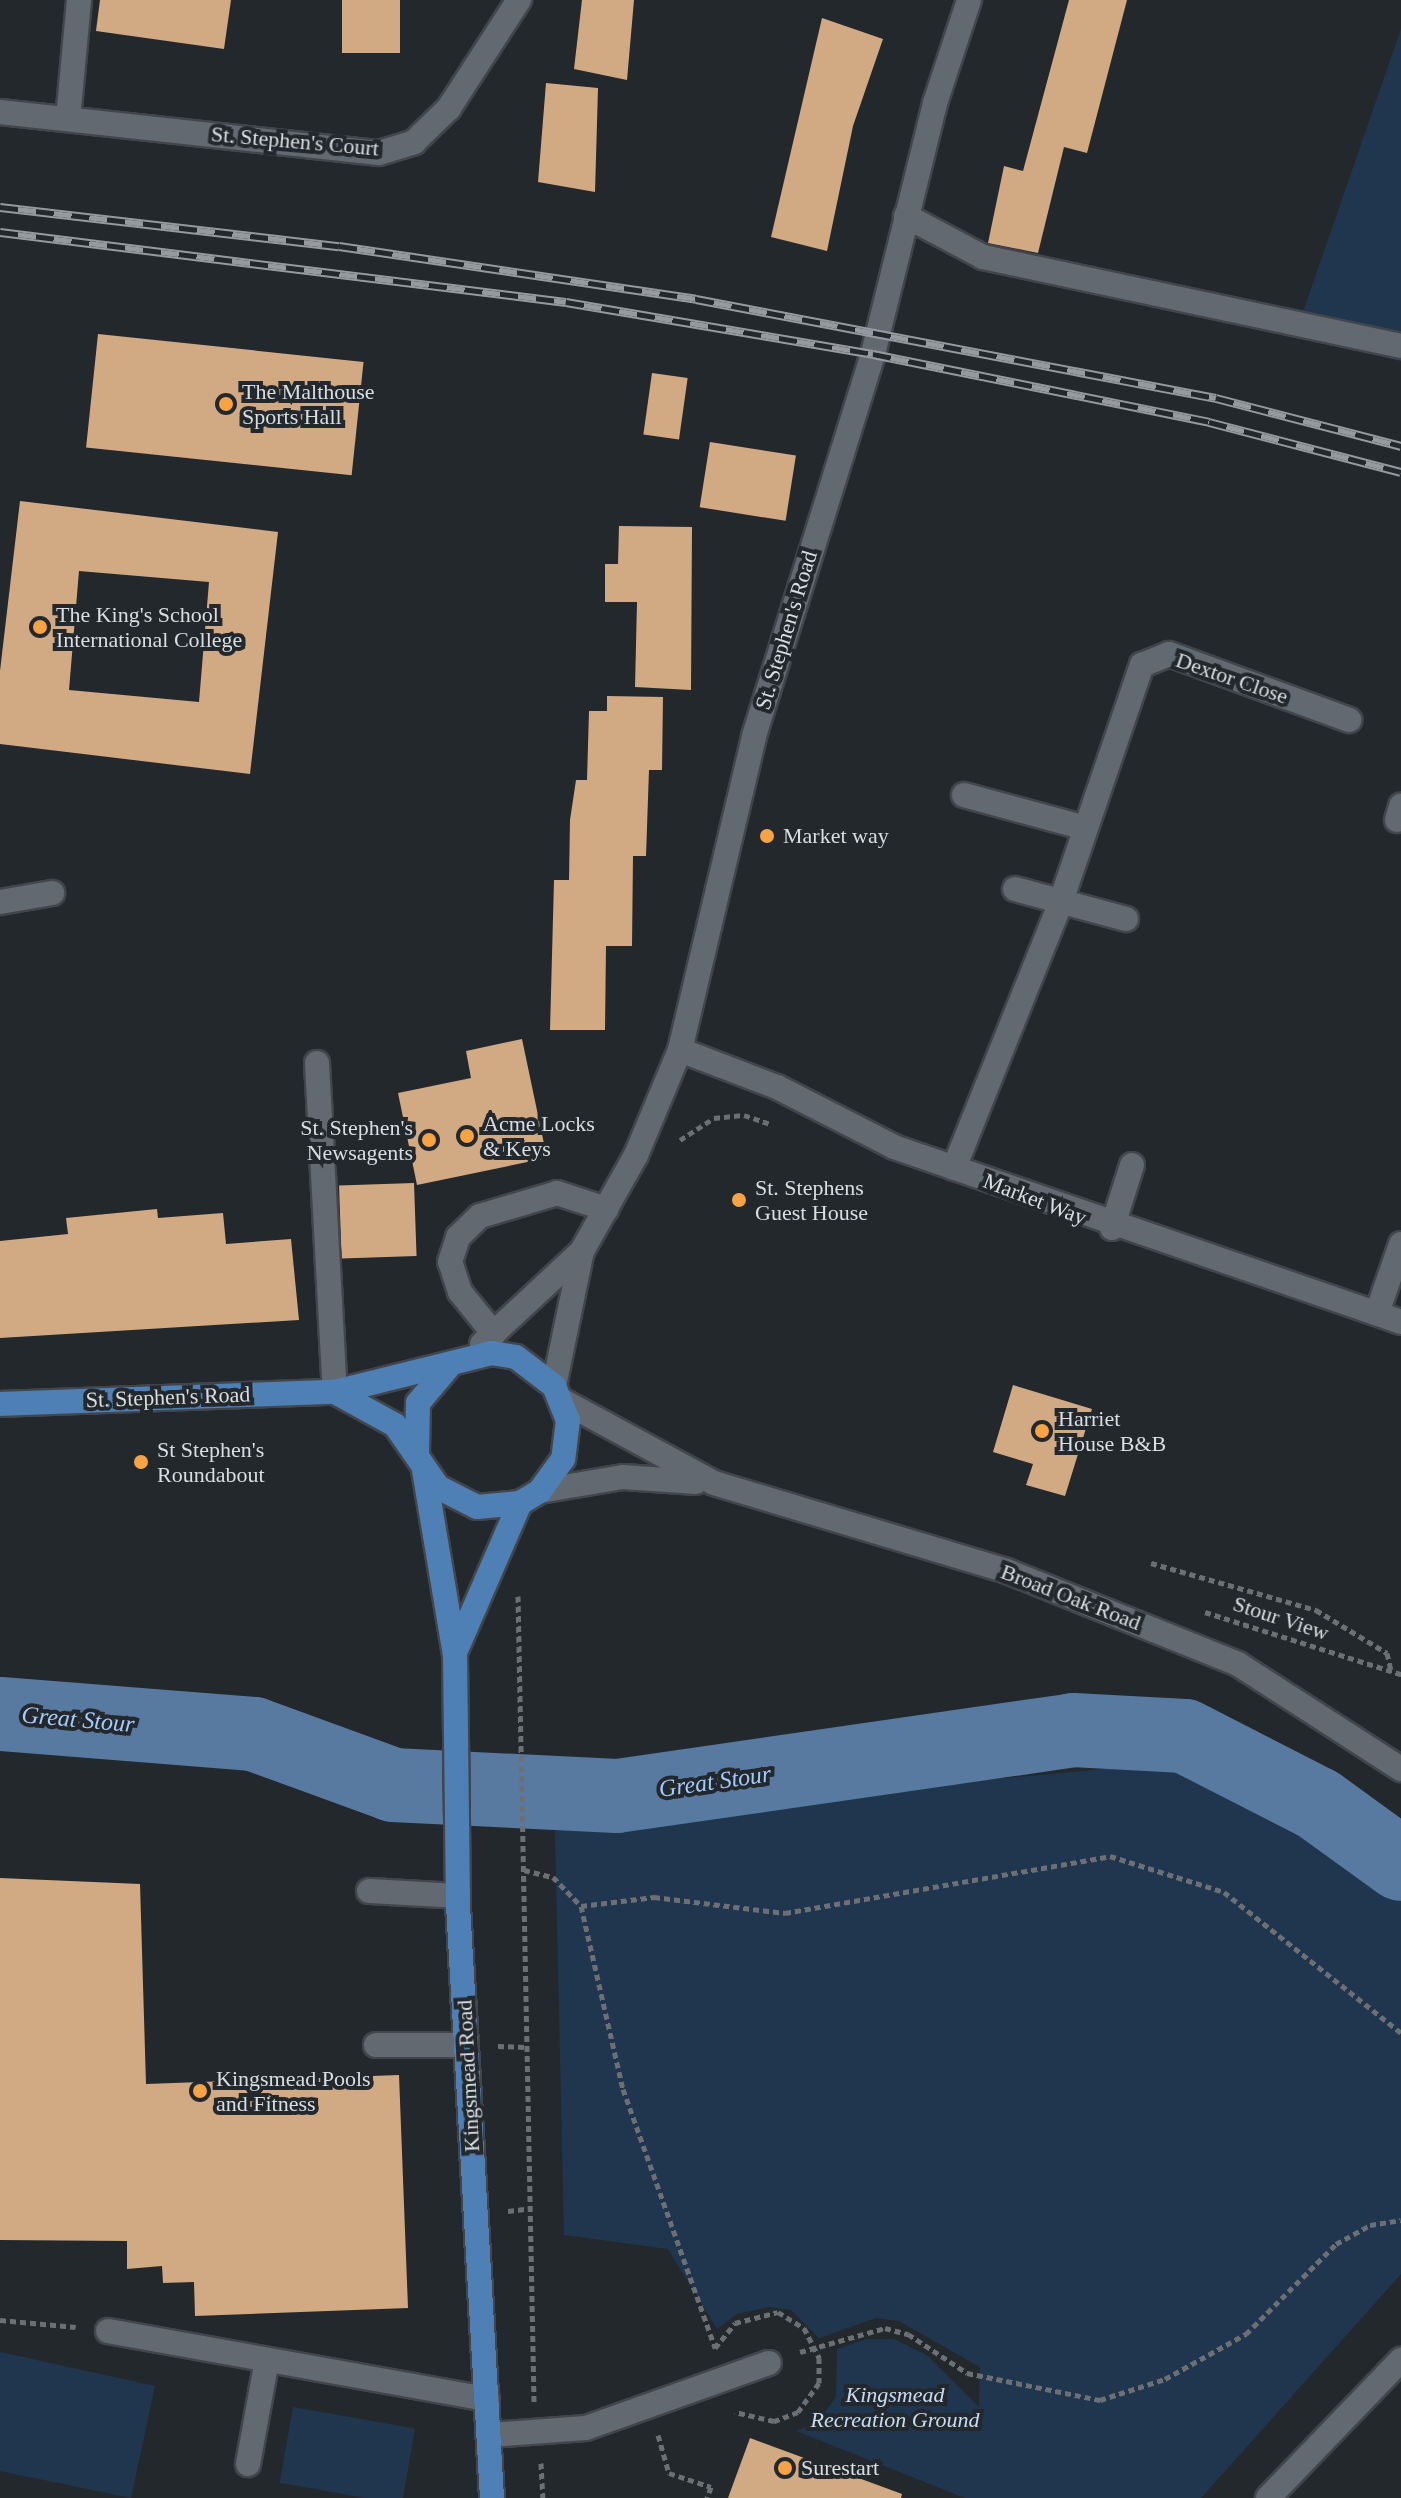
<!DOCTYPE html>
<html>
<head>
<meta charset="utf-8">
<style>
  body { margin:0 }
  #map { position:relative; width:1401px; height:2498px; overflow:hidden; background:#23282d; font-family:Georgia,serif }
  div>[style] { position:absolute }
  .green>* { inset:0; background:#20364e; transform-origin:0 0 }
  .river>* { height:74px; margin:-37px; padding:0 37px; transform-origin:37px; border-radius:37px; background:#587aa0 }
  .building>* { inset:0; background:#d1aa83; transform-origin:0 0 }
  .path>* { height:5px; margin-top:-2.5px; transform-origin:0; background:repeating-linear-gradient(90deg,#6c7075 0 6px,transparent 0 10px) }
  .roads { filter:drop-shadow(2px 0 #42454b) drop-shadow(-2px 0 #42454b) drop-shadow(0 2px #42454b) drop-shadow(0 -2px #42454b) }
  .minor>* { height:24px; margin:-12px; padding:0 12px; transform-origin:12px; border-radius:12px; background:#636970 }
  .major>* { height:24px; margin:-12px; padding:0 12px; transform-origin:12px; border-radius:12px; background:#4e80b5 }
  .rail>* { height:9px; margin-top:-4.5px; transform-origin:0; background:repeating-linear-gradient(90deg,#23282d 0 18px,#969a9e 0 36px); box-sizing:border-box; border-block:2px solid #969a9e }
  .dots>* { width:22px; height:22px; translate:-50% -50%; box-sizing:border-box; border:4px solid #23282d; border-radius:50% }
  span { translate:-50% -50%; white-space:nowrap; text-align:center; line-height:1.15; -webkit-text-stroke:8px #23282d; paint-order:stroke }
  .street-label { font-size:22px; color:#dadde1 }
  .poi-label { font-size:22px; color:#dadde1 }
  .left { translate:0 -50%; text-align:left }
  .right { translate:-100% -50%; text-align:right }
  .park-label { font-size:22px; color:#c8ddf5; font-style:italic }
  .water-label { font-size:24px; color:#a3ccfc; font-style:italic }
</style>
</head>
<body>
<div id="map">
  <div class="green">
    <div style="clip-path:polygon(1401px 29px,1401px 361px,1295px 335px)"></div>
    <div style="clip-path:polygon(1146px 1765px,1231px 1778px,1363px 1859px,1401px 1894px,1401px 2274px,1201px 2498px,965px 2498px,796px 2431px,817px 2423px,836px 2397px,837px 2349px,866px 2339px,894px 2339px,928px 2356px,979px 2407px,980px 2367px,899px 2321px,876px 2318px,819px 2338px,791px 2310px,769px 2307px,737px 2314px,717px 2329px,668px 2249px,564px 2235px,555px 1831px,699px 1807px)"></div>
    <div style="clip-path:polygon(0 2352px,155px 2386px,131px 2498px,0 2471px)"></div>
    <div style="left:293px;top:2407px;width:124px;height:77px;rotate:10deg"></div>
  </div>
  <div class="river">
    <div style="left:0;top:1714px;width:255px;rotate:4.5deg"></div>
    <div style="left:254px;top:1734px;width:148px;rotate:20.1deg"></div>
    <div style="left:393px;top:1785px;width:224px;rotate:2.8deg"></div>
    <div style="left:617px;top:1796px;width:461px;rotate:-8.2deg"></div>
    <div style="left:1073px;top:1730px;width:112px;rotate:3.1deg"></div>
    <div style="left:1185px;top:1736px;width:149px;rotate:27.1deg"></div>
    <div style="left:1318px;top:1804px;width:102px;rotate:35.9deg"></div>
  </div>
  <div class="building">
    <div style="clip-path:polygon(100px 0,231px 0,224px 49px,96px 31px)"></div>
    <div style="left:342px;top:0;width:58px;height:53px"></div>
    <div style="clip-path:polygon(582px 0,634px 0,627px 80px,574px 69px)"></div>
    <div style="clip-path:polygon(1069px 0,1127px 0,1087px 153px,1064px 147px,1038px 253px,988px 243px,1004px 166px,1023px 171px)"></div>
    <div style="clip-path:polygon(822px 18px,883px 39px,853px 126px,827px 251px,771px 237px)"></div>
    <div style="clip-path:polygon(546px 83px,598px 88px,595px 192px,538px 182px)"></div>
    <div style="left:98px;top:334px;width:267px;height:114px;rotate:6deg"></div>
    <div style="left:652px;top:373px;width:36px;height:62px;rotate:8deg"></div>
    <div style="left:710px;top:442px;width:87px;height:66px;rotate:9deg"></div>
    <div style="clip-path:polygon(evenodd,20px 501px,278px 532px,250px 774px,0 744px,0 671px,20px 501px,79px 571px,209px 582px,199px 702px,69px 690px,79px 571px)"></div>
    <div style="clip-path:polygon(619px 526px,692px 527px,691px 690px,635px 687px,637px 602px,605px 602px,605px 564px,618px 564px)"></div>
    <div style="clip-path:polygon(607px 696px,663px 697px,662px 770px,649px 770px,646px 856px,633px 856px,632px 946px,606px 946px,605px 1030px,550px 1030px,554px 880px,569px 880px,570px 820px,576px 780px,587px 780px,589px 711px,607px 711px)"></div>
    <div style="clip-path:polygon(522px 1039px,547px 1158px,417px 1185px,398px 1093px,471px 1078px,466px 1051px)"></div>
    <div style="left:414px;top:1183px;width:73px;height:75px;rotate:88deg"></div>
    <div style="clip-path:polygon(157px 1209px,158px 1218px,223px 1213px,226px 1244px,291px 1239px,299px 1320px,0 1338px,0 1241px,68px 1234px,66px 1218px)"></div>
    <div style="clip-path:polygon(1013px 1385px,1092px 1409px,1065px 1496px,1026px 1485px,1033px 1464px,993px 1452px)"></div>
    <div style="clip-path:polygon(0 1878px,140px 1884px,146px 2084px,399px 2075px,408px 2308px,195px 2316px,194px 2282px,163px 2283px,162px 2266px,127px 2269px,127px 2241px,0 2240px)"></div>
    <div style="clip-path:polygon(750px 2438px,902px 2494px,901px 2498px,728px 2498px)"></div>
  </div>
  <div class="path">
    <div style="left:680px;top:1140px;width:40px;rotate:-32.9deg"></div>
    <div style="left:714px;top:1118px;width:30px;rotate:-6deg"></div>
    <div style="left:744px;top:1115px;width:28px;rotate:19deg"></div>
    <div style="left:1151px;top:1563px;width:172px;rotate:15.9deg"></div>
    <div style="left:1316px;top:1610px;width:83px;rotate:31.2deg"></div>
    <div style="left:1387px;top:1653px;width:18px;rotate:77deg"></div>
    <div style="left:518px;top:1596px;width:806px;rotate:88.86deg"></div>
    <div style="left:1205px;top:1612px;width:206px;rotate:17.6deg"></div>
    <div style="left:524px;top:1870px;width:30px;rotate:14deg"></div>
    <div style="left:553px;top:1877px;width:40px;rotate:46deg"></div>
    <div style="left:581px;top:1906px;width:74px;rotate:-7deg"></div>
    <div style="left:654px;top:1897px;width:132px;rotate:7deg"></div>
    <div style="left:785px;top:1913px;width:330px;rotate:-9.9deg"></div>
    <div style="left:1110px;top:1856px;width:120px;rotate:17.5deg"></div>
    <div style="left:1224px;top:1892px;width:226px;rotate:38.5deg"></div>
    <div style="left:581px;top:1906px;width:188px;rotate:77.1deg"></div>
    <div style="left:623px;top:2089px;width:275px;rotate:70.4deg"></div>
    <div style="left:498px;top:2046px;width:27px;rotate:2deg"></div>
    <div style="left:508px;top:2211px;width:23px;rotate:-7deg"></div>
    <div style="left:0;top:2320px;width:76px;rotate:5.3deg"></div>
    <div style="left:715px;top:2348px;width:32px;rotate:-51deg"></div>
    <div style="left:735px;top:2323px;width:44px;rotate:-14.3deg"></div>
    <div style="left:778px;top:2312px;width:31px;rotate:32deg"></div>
    <div style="left:804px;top:2328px;width:34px;rotate:63deg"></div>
    <div style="left:819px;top:2358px;width:25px;rotate:90deg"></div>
    <div style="left:819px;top:2383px;width:36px;rotate:126deg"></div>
    <div style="left:798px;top:2412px;width:26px;rotate:159deg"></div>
    <div style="left:774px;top:2421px;width:40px;rotate:-167deg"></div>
    <div style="left:800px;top:2352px;width:88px;rotate:-15.8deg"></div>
    <div style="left:885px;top:2328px;width:24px;rotate:15deg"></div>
    <div style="left:908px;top:2334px;width:71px;rotate:33.5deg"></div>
    <div style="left:967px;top:2373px;width:136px;rotate:11.5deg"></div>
    <div style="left:1100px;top:2400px;width:68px;rotate:-17.9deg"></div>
    <div style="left:1165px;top:2379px;width:93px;rotate:-29.1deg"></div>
    <div style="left:1246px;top:2334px;width:127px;rotate:-45deg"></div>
    <div style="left:1336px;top:2244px;width:39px;rotate:-29deg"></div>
    <div style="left:1370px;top:2225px;width:31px;rotate:-9deg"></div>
    <div style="left:658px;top:2435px;width:40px;rotate:74deg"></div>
    <div style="left:669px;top:2473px;width:44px;rotate:18.4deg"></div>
    <div style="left:711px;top:2487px;width:12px;rotate:110deg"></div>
    <div style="left:541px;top:2463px;width:35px;rotate:87deg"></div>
  </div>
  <div class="roads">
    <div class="minor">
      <div style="left:0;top:112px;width:381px;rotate:6.2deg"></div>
      <div style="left:379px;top:153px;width:37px;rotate:-17deg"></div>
      <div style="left:414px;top:142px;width:49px;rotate:-44.2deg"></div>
      <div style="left:449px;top:108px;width:129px;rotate:-57.1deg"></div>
      <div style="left:68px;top:119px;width:120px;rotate:-84.7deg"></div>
      <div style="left:906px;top:216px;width:87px;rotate:28deg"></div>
      <div style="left:983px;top:257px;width:427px;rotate:12deg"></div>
      <div style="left:964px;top:795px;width:122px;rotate:15.2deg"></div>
      <div style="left:1397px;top:820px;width:15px;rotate:-74deg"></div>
      <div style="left:1015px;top:889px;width:115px;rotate:15.1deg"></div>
      <div style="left:0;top:902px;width:53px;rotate:-9.8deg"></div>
      <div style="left:680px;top:1050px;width:104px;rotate:20.9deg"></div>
      <div style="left:777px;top:1087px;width:131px;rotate:27.1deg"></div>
      <div style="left:894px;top:1147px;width:536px;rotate:19.04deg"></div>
      <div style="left:317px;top:1063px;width:329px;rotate:86.9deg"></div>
      <div style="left:954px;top:1168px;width:284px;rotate:-68.1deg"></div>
      <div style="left:1060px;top:904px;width:253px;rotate:-71.1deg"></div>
      <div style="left:1142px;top:665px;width:29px;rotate:-22deg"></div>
      <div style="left:1169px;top:654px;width:192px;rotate:20.1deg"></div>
      <div style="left:1112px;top:1228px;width:66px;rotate:-72.4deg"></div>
      <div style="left:1377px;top:1313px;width:73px;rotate:-70.8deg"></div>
      <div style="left:494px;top:1334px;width:54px;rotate:-129deg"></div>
      <div style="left:460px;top:1292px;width:32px;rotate:-108deg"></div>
      <div style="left:450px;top:1262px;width:26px;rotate:-72deg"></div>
      <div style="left:458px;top:1237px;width:30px;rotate:-44deg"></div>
      <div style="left:480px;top:1216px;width:80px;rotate:-16.6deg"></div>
      <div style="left:557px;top:1193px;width:52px;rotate:18.1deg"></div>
      <div style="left:482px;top:1344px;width:135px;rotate:-42.9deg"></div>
      <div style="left:554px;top:1386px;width:138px;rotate:-78.3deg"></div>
      <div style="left:582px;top:1251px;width:110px;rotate:-60.6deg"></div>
      <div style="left:636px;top:1155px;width:114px;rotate:-67.3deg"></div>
      <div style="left:680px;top:1050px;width:323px;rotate:-76.7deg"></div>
      <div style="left:754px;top:736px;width:400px;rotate:-72.7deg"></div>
      <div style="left:873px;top:354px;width:259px;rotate:-76.1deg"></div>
      <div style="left:935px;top:103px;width:108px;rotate:-71.7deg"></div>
      <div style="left:563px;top:1401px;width:172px;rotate:28.5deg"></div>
      <div style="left:714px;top:1483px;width:306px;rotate:16.7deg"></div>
      <div style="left:1007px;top:1571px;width:249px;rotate:21.9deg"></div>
      <div style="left:1238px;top:1664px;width:194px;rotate:32.8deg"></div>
      <div style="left:540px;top:1491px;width:84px;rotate:-9.6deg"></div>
      <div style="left:623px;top:1477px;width:73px;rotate:3.9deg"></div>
      <div style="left:369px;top:1891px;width:89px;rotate:3.2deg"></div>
      <div style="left:376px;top:2045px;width:90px"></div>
      <div style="left:108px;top:2331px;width:385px;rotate:10.2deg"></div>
      <div style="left:490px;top:2435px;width:96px;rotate:-4.2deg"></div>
      <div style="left:586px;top:2428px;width:194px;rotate:-19.6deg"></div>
      <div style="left:248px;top:2464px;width:101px;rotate:-79.7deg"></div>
      <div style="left:1268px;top:2498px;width:192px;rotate:-46.1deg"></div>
    </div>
    <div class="major">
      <div style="left:0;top:1404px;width:335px;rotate:-2.1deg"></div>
      <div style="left:335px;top:1392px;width:161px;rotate:-14deg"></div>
      <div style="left:491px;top:1353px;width:25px;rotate:9deg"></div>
      <div style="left:516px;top:1357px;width:48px;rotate:37.3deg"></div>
      <div style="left:554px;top:1386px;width:37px;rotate:68deg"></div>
      <div style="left:568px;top:1420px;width:39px;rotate:97deg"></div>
      <div style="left:563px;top:1459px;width:39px;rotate:126deg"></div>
      <div style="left:540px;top:1491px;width:23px;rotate:149deg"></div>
      <div style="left:520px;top:1503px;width:43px;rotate:174.7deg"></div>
      <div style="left:477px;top:1507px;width:44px;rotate:-152.9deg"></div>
      <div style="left:438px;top:1487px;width:75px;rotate:-124.7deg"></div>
      <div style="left:395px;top:1425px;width:68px;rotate:-151.2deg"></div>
      <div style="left:417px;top:1454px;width:51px;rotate:-88.9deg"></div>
      <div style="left:418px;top:1403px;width:50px;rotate:-49.9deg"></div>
      <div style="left:424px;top:1470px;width:188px;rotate:80.5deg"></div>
      <div style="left:455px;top:1655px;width:250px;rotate:89.3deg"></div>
      <div style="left:458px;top:1905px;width:594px;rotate:86.72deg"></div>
      <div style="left:457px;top:1648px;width:158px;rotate:-66.5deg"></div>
    </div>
  </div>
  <div class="rail">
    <div style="left:0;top:207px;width:341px;rotate:6.6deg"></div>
    <div style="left:339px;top:246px;width:361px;rotate:8.4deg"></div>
    <div style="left:696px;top:299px;width:529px;rotate:10.78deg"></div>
    <div style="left:1216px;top:398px;width:191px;rotate:14.5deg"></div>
    <div style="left:0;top:232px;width:570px;rotate:7.05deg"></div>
    <div style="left:566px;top:302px;width:311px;rotate:9.6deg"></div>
    <div style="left:873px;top:354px;width:343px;rotate:11.4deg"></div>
    <div style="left:1209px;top:422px;width:198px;rotate:14.6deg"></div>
  </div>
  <div class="dots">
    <div style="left:226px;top:404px;background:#f5a345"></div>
    <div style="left:40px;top:627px;background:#f5a345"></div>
    <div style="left:767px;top:836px;background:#f5a345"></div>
    <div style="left:467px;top:1136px;background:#f5a345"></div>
    <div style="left:429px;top:1140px;background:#f5a345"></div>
    <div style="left:739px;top:1200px;background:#f5a345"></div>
    <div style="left:1042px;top:1431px;background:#f5a345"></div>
    <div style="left:141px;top:1462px;background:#f5a345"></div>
    <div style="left:200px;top:2091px;background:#f5a345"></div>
    <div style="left:785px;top:2468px;background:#f5a345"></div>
  </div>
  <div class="street-label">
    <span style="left:295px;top:141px;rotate:5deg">St. Stephen's Court</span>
    <span style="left:786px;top:630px;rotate:-73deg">St. Stephen's Road</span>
    <span style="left:1232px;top:678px;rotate:19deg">Dextor Close</span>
    <span style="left:1035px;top:1199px;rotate:21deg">Market Way</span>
    <span style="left:168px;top:1397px;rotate:-2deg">St. Stephen's Road</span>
    <span style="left:1071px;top:1597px;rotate:21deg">Broad Oak Road</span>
    <span style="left:1281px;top:1618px;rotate:18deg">Stour View</span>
    <span style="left:468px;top:2076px;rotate:-93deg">Kingsmead Road</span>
  </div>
  <div class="poi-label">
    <span class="left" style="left:242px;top:404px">The Malthouse<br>Sports Hall</span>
    <span class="left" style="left:56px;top:627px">The King's School<br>International College</span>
    <span class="left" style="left:783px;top:836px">Market way</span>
    <span class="left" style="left:483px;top:1136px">Acme Locks<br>&amp; Keys</span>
    <span class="right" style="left:413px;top:1140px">St. Stephen's<br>Newsagents</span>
    <span class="left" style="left:755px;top:1200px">St. Stephens<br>Guest House</span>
    <span class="left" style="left:1058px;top:1431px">Harriet<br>House B&amp;B</span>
    <span class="left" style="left:157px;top:1462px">St Stephen's<br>Roundabout</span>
    <span class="left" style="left:216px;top:2091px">Kingsmead Pools<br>and Fitness</span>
    <span class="left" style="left:801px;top:2468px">Surestart</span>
  </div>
  <div class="park-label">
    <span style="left:895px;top:2407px">Kingsmead<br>Recreation Ground</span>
  </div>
  <div class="water-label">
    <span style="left:78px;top:1720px;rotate:5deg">Great Stour</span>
    <span style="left:715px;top:1782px;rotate:-8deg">Great Stour</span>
  </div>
</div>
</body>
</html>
